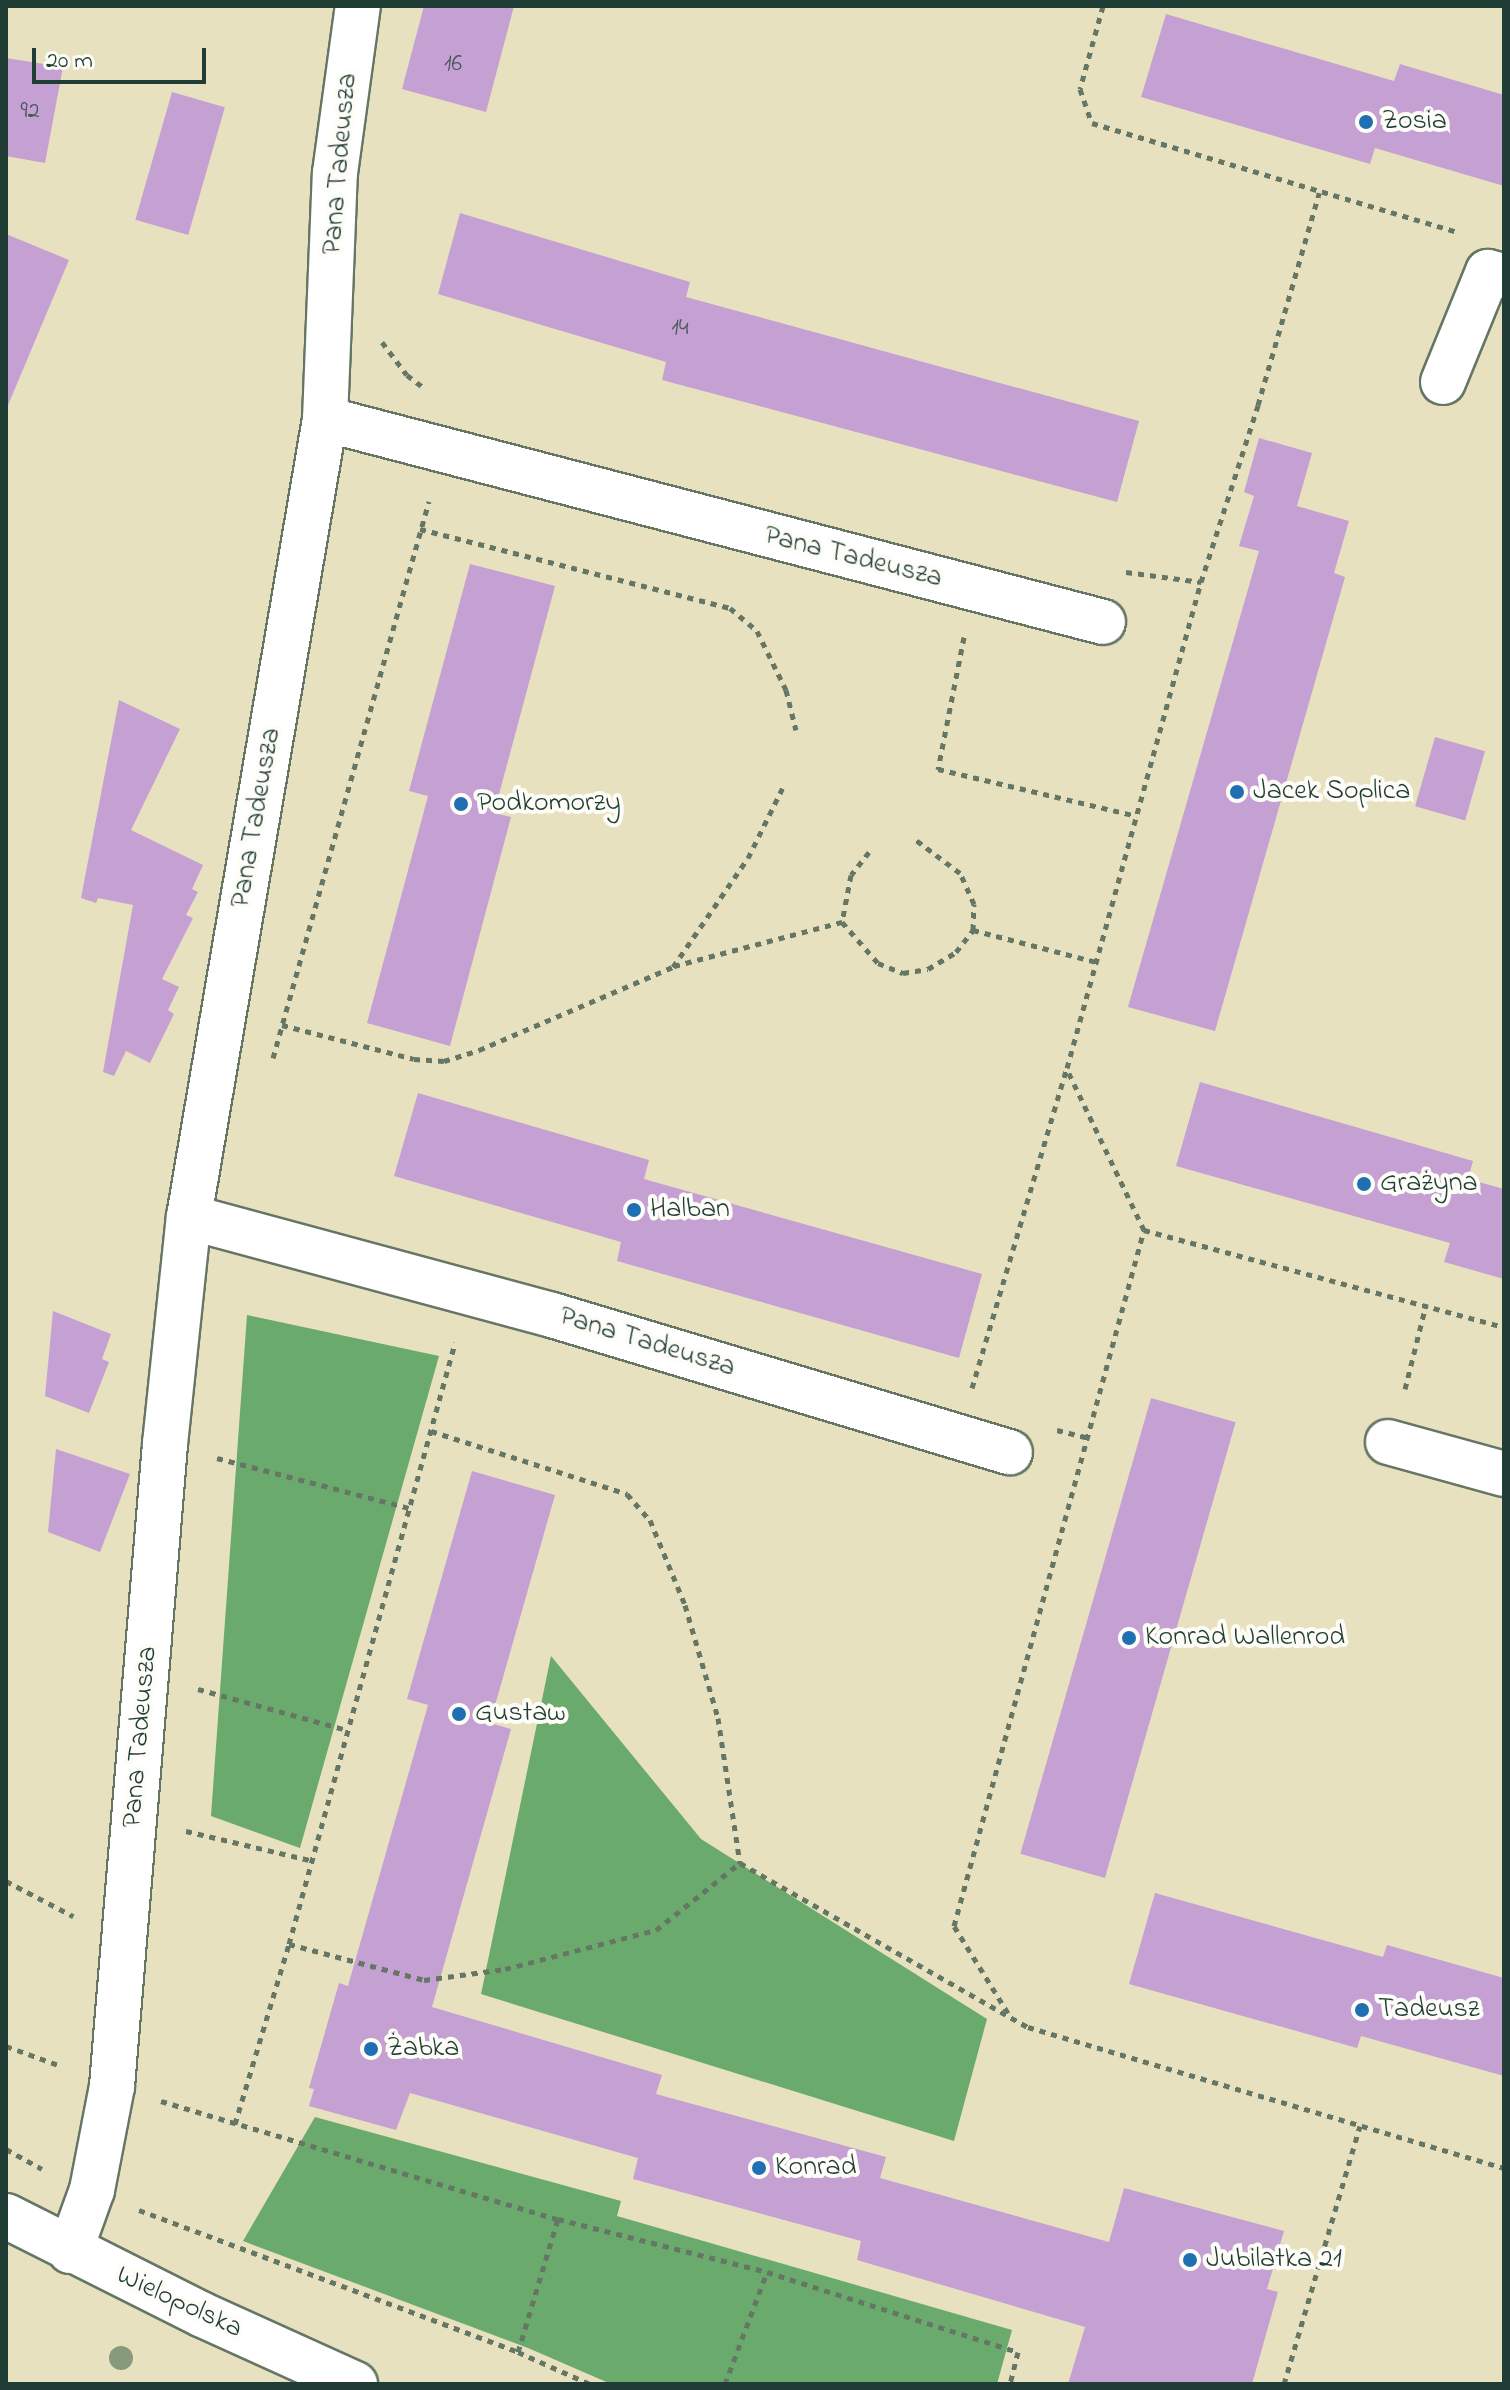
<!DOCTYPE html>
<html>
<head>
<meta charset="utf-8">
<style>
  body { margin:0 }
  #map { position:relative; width:1510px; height:2390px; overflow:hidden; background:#e7e1bf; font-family:"Indie Flower",sans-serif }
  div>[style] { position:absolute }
  .forest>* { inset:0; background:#6aaa6d }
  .building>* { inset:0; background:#c5a1d3; transform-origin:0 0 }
  .path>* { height:5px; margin-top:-2.5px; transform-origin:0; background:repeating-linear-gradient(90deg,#657665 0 6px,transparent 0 12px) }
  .roads { filter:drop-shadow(2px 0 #657665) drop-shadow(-2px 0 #657665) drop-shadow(0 2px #657665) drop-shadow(0 -2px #657665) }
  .minor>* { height:44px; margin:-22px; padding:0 22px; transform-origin:22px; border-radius:22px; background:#fff }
  .trees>* { width:24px; height:24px; margin:-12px; border-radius:50%; background:#879a7c }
  .dots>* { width:22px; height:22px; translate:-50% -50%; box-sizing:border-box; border:4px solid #fdfcf7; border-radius:50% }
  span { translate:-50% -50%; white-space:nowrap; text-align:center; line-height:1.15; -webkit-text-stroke:8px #fdfcf7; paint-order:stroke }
  .number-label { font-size:24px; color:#48565c }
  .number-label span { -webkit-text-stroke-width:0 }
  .poi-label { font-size:28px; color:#1f3d34 }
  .left { translate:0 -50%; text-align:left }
  .street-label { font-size:28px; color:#1f3d34 }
  .frame { position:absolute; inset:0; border:8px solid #1f3d34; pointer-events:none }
  .scale { position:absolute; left:32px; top:48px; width:174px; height:36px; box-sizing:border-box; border:4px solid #1f3d34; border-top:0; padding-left:10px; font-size:24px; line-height:28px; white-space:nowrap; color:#1f3d34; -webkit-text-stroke:6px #fdfcf7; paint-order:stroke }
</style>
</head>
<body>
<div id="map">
  <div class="forest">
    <div style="clip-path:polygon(247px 1315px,439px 1356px,300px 1848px,211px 1816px)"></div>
    <div style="clip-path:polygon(551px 1656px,701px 1839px,987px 2019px,954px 2141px,481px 1994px)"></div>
    <div style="clip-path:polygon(315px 2117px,621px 2201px,617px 2216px,1012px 2330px,997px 2384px,611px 2384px,528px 2348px,243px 2241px)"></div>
  </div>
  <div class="building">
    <div style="clip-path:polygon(424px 6px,514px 6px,486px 112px,402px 89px)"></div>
    <div style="clip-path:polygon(1166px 14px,1394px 81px,1400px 64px,1504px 95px,1504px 186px,1375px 148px,1370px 164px,1141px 97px)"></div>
    <div style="clip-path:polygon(6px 58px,63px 67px,45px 163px,6px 156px)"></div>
    <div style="left:172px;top:92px;width:55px;height:133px;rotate:16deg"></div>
    <div style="clip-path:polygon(460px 213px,690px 282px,686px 297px,1139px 421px,1117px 502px,662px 380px,666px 362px,438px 294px)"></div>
    <div style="clip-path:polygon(6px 234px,69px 260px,6px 410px)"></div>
    <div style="clip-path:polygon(1259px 438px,1312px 453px,1297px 506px,1349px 521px,1334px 573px,1345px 577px,1215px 1031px,1128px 1007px,1259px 551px,1239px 546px,1254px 496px,1244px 492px)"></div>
    <div style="clip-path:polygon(470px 564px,555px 586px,494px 813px,511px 817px,450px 1046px,367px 1023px,428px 796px,409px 791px)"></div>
    <div style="clip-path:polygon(119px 700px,180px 729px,131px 830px,203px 865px,192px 889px,198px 892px,186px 915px,193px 918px,162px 979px,179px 987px,168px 1010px,174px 1014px,150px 1063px,126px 1051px,114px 1076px,103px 1072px,133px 905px,98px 898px,96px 903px,81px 898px)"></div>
    <div style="left:1435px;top:737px;width:52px;height:72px;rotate:16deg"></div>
    <div style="clip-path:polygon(1200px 1082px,1473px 1161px,1468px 1179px,1504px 1189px,1504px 1279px,1444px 1262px,1450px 1243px,1176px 1166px)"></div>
    <div style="clip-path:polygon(418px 1093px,649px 1160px,644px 1179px,982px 1274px,959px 1358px,617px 1261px,621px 1242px,394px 1176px)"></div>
    <div style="clip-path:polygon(53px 1311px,111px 1334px,102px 1359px,109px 1362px,89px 1413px,45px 1396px)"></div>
    <div style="left:1151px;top:1398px;width:88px;height:474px;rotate:16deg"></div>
    <div style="clip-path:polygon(56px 1449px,130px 1474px,100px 1552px,48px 1532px)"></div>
    <div style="clip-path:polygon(472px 1471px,555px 1495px,490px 1723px,511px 1729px,432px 2007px,662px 2075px,656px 2094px,886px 2157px,880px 2178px,1109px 2242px,1124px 2188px,1284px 2231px,1267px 2289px,1278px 2292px,1252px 2384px,1068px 2384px,1085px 2327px,857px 2260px,861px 2241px,633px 2179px,638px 2158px,410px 2093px,396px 2130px,309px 2106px,314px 2089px,309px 2088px,339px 1983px,348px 1986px,428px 1705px,407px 1699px)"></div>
    <div style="clip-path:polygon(1155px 1893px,1383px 1957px,1387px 1945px,1504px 1978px,1504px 2076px,1361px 2036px,1357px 2048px,1129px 1984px)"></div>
  </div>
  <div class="path">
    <div style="left:1103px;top:6px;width:86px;rotate:105.5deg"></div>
    <div style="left:1080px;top:89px;width:36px;rotate:71deg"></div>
    <div style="left:1092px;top:123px;width:381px;rotate:16.6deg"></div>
    <div style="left:382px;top:342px;width:41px;rotate:52.9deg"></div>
    <div style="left:407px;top:375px;width:21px;rotate:37deg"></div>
    <div style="left:420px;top:529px;width:320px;rotate:14.3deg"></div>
    <div style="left:730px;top:608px;width:35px;rotate:40deg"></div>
    <div style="left:757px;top:631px;width:66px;rotate:63.8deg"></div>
    <div style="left:786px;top:690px;width:41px;rotate:76deg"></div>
    <div style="left:1126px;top:572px;width:76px;rotate:7.6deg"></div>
    <div style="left:964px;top:637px;width:135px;rotate:101.1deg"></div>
    <div style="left:938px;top:769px;width:204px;rotate:13.3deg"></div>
    <div style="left:869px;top:852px;width:29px;rotate:128deg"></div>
    <div style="left:851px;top:875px;width:48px;rotate:100.8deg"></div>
    <div style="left:842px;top:922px;width:55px;rotate:48.7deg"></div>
    <div style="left:878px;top:963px;width:27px;rotate:22deg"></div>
    <div style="left:903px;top:973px;width:25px;rotate:-9deg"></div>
    <div style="left:928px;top:969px;width:33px;rotate:-31deg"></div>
    <div style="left:956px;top:952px;width:28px;rotate:-52deg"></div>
    <div style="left:973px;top:930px;width:26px;rotate:-88deg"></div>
    <div style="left:974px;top:904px;width:34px;rotate:-114deg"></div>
    <div style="left:960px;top:873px;width:55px;rotate:-143.1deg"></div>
    <div style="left:973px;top:930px;width:128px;rotate:14.5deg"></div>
    <div style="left:674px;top:966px;width:174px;rotate:-14.7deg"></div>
    <div style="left:282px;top:1025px;width:136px;rotate:14.4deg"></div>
    <div style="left:414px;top:1059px;width:30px;rotate:4deg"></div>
    <div style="left:444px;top:1061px;width:37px;rotate:-17deg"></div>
    <div style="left:479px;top:1050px;width:211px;rotate:-23.2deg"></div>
    <div style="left:673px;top:967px;width:132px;rotate:-55.5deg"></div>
    <div style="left:748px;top:858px;width:81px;rotate:-63.7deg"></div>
    <div style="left:273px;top:1058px;width:578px;rotate:-74.35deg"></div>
    <div style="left:1144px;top:1230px;width:373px;rotate:15.1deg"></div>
    <div style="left:972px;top:1388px;width:334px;rotate:-73.5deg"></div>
    <div style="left:1067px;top:1068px;width:504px;rotate:-74.59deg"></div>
    <div style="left:1201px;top:582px;width:186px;rotate:-72.1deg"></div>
    <div style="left:1258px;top:405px;width:221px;rotate:-73.9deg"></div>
    <div style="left:1405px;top:1389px;width:87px;rotate:-76deg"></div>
    <div style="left:1057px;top:1430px;width:32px;rotate:14deg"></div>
    <div style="left:431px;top:1431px;width:206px;rotate:17.8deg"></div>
    <div style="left:627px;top:1494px;width:35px;rotate:49deg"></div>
    <div style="left:650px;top:1520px;width:92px;rotate:67.6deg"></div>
    <div style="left:685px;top:1605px;width:118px;rotate:73.7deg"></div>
    <div style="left:718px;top:1718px;width:147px;rotate:81.4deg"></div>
    <div style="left:217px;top:1458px;width:198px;rotate:14.6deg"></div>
    <div style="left:198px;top:1689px;width:155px;rotate:15.4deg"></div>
    <div style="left:186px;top:1831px;width:127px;rotate:13.2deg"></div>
    <div style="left:6px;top:1881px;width:76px;rotate:27.6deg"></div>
    <div style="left:289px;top:1944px;width:140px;rotate:14.9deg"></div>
    <div style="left:424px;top:1980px;width:82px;rotate:-7.7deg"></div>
    <div style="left:505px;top:1969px;width:156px;rotate:-14.5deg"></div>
    <div style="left:656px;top:1930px;width:107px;rotate:-38.6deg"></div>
    <div style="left:740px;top:1863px;width:331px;rotate:29.7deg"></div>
    <div style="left:1028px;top:2027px;width:496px;rotate:16.5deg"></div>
    <div style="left:1008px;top:2013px;width:102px;rotate:-121.8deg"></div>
    <div style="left:954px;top:1926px;width:721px;rotate:-74.73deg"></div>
    <div style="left:1144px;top:1230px;width:178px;rotate:-115.6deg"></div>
    <div style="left:6px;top:2046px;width:59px;rotate:20deg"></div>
    <div style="left:161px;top:2101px;width:414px;rotate:16.6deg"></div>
    <div style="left:558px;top:2219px;width:216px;rotate:14.2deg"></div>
    <div style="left:767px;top:2272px;width:263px;rotate:17.7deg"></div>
    <div style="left:1018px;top:2352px;width:33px;rotate:104deg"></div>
    <div style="left:235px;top:2124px;width:188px;rotate:-73.3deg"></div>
    <div style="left:289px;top:1944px;width:624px;rotate:-74.56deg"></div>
    <div style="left:6px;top:2149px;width:41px;rotate:29.1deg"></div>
    <div style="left:139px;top:2210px;width:405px;rotate:20.5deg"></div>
    <div style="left:518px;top:2352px;width:79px;rotate:24deg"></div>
    <div style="left:518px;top:2352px;width:139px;rotate:-73.3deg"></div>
    <div style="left:725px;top:2384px;width:120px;rotate:-69.4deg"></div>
    <div style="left:1284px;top:2384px;width:269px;rotate:-73.6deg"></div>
  </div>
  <div class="roads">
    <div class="minor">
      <div style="left:1443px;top:382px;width:119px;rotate:-67.8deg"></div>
      <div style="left:1488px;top:272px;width:16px;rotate:14deg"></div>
      <div style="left:325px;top:419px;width:804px;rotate:14.62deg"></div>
      <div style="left:189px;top:1217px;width:376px;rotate:15.1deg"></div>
      <div style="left:552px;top:1315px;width:478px;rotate:16.7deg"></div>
      <div style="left:1388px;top:1442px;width:120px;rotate:15.4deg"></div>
      <div style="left:6px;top:2216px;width:220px;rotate:26.7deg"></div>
      <div style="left:203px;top:2315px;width:167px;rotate:24.4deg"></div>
      <div style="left:70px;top:2251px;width:65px;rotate:-70.2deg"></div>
      <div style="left:92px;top:2190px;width:106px;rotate:-79.1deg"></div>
      <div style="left:112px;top:2086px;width:644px;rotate:-85.28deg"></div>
      <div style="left:165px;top:1444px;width:228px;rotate:-84deg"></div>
      <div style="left:189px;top:1217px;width:810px;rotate:-80.33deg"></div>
      <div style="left:325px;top:419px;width:246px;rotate:-87.7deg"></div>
      <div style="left:335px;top:173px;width:169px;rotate:-82.2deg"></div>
    </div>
  </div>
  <div class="trees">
    <div style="left:121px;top:2358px"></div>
  </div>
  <div class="dots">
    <div style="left:1366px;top:122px;background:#1f6fb2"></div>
    <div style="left:1237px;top:792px;background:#1f6fb2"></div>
    <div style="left:461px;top:804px;background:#1f6fb2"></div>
    <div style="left:1364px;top:1184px;background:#1f6fb2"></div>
    <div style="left:634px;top:1210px;background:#1f6fb2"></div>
    <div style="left:1129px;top:1638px;background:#1f6fb2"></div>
    <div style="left:459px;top:1714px;background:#1f6fb2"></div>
    <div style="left:1362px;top:2010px;background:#1f6fb2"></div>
    <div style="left:371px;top:2049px;background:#1f6fb2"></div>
    <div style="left:759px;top:2168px;background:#1f6fb2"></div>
    <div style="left:1190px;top:2260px;background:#1f6fb2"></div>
  </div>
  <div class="number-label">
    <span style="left:453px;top:65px">16</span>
    <span style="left:30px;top:112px">92</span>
    <span style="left:680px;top:329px">14</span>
  </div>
  <div class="poi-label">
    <span class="left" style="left:1382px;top:122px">Zosia</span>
    <span class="left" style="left:1253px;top:792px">Jacek Soplica</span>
    <span class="left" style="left:477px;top:804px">Podkomorzy</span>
    <span class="left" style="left:1380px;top:1184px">Grażyna</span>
    <span class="left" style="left:650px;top:1210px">Halban</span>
    <span class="left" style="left:1145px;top:1638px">Konrad Wallenrod</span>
    <span class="left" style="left:475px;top:1714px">Gustaw</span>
    <span class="left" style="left:1378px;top:2010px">Tadeusz</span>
    <span class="left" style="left:387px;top:2049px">Żabka</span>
    <span class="left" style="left:775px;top:2168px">Konrad</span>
    <span class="left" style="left:1206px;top:2260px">Jubilatka 21</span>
  </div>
  <div class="street-label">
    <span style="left:341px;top:164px;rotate:-85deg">Pana Tadeusza</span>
    <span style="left:853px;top:558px;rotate:14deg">Pana Tadeusza</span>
    <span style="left:257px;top:818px;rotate:-80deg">Pana Tadeusza</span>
    <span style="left:647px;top:1343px;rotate:17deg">Pana Tadeusza</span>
    <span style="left:141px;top:1737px;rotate:-85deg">Pana Tadeusza</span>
    <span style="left:179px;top:2303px;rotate:25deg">Wielopolska</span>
  </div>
  <div class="frame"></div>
  <div class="scale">20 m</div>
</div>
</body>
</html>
